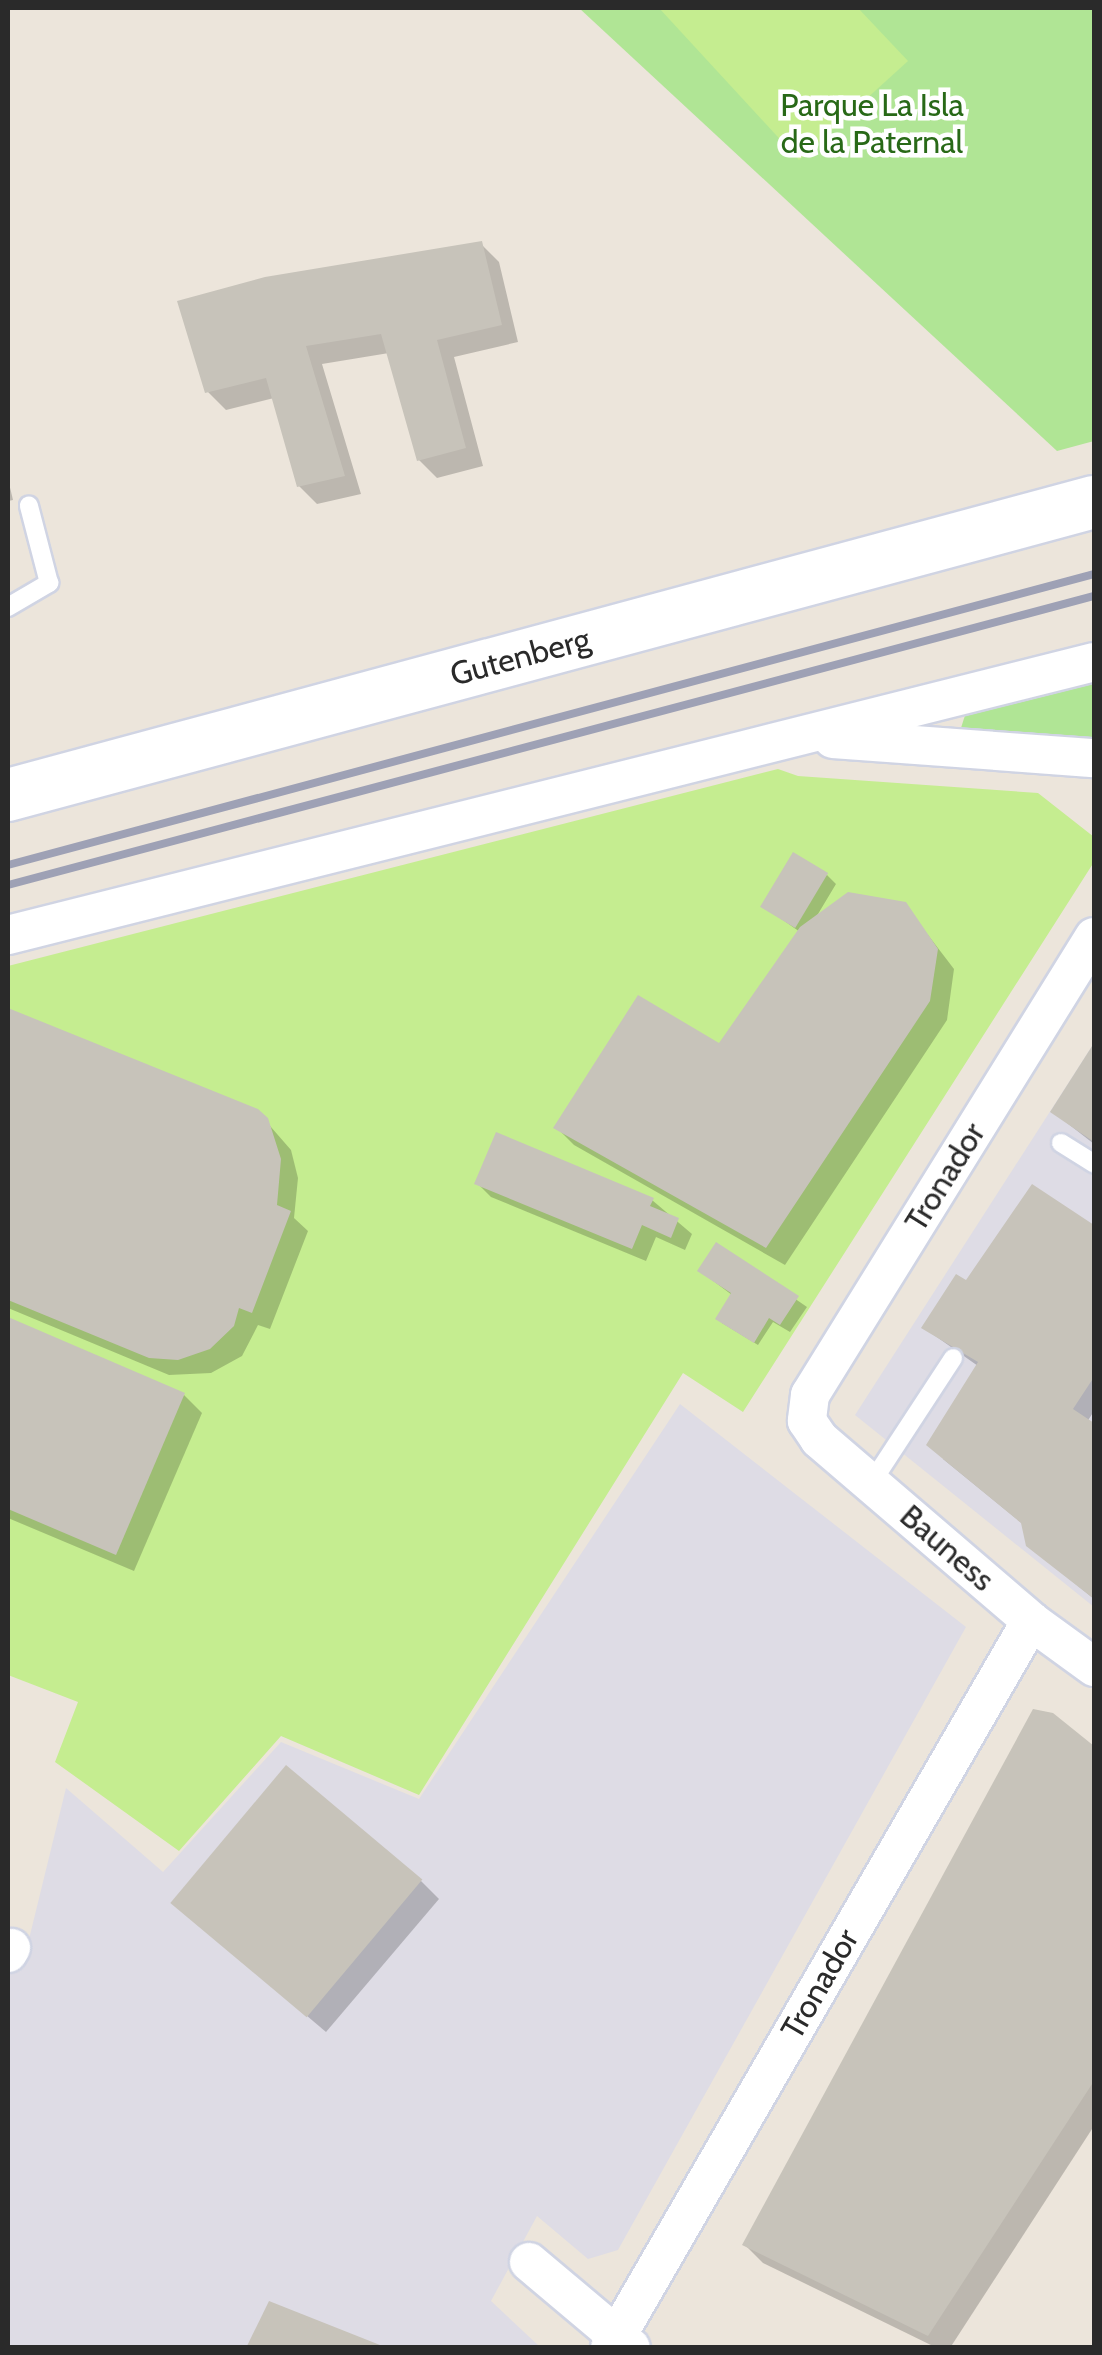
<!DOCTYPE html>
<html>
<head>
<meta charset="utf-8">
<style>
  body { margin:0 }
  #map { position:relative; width:1102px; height:2355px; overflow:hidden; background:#ece5db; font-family:Cabin,sans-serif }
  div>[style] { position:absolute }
  .industrial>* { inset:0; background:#dedce5 }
  .green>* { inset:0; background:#b0e595 }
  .pitch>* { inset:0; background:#c5ed90 }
  .shadow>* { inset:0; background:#0003 }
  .building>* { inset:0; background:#c7c3ba; transform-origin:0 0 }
  .roads { filter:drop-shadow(2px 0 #d0d4e3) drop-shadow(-2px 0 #d0d4e3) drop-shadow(0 2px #d0d4e3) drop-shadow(0 -2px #d0d4e3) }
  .lane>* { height:18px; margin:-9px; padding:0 9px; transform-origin:9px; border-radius:9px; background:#fff }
  .street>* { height:38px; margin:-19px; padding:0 19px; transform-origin:19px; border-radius:19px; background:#fff }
  .secondary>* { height:52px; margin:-26px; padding:0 26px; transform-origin:26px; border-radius:26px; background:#fff }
  .rail>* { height:8px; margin:-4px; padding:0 4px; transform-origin:4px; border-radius:4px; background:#9ea1b5 }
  span { translate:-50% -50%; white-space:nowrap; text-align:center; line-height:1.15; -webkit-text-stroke:9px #fff; paint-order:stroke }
  .park-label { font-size:32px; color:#286917 }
  .street-label { font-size:32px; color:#2a2a2a }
  .frame { position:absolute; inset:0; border:10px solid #2a2a2a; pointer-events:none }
</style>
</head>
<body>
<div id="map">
  <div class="industrial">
    <div style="clip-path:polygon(1094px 1043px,1094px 1607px,855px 1415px)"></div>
    <div style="clip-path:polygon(680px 1404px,966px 1627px,618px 2250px,588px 2259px,537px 2216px,491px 2301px,540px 2347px,8px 2348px,8px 1976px,30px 1935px,66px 1788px,163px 1872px,281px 1742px,419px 1799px)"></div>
  </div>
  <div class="green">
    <div style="clip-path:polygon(579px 8px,1094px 8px,1094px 441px,1057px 451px)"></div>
    <div style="clip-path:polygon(1094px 679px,1094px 740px,967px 734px,961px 728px,967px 709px)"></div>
  </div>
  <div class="pitch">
    <div style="clip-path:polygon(659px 8px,858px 8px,908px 61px,799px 160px)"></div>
    <div style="clip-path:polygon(778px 769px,798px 776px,1038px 793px,1094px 837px,1094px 862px,743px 1412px,683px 1373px,419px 1795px,281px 1736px,179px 1851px,55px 1762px,78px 1702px,8px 1675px,8px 966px)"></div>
  </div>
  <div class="shadow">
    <div style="clip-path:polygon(481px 244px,499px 262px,518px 342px,454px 357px,483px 466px,437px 478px,419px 460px,389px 353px,322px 364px,361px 494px,317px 504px,299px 486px,274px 398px,226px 410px,208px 392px)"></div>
    <div style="clip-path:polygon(8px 479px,13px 500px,8px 501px)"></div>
    <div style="clip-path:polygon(827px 875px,836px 884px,815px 919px,905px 905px,954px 969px,947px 1020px,785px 1265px,574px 1145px,556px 1127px,720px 1046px,800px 932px,763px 906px)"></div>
    <div style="clip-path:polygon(8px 1011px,257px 1111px,291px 1150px,298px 1178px,294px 1218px,308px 1231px,270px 1329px,258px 1325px,242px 1356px,211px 1373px,169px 1375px,8px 1308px)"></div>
    <div style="clip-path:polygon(1094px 1047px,1094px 1144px,1053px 1112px)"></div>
    <div style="clip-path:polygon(477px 1183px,652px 1200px,692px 1234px,685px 1250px,656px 1237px,646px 1261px,491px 1197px)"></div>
    <div style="clip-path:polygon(1032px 1187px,1094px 1228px,1094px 1411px,1087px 1422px,1094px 1426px,1094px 1599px,1028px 1545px,1024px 1525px,943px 1459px,978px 1366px,924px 1328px,966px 1284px)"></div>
    <div style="clip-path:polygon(717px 1245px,807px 1307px,790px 1332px,773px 1322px,758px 1345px,722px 1323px,732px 1295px,700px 1271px)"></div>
    <div style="clip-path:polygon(8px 1320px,184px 1395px,202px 1413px,134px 1571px,8px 1518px)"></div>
    <div style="clip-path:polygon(1052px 1715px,1094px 1749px,1094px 2126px,950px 2348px,937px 2348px,763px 2263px,745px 2245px)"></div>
    <div style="clip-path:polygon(421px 1881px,439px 1899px,326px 2032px,174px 1903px)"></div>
  </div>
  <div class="building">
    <div style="clip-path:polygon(482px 241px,502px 325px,437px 340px,466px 448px,417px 461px,381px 334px,306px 346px,345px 476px,297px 487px,266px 378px,205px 393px,177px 301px,265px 277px)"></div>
    <div style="left:793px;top:852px;width:41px;height:64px;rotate:31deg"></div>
    <div style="clip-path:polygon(848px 892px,906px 902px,938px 949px,930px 1001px,766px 1248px,553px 1128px,638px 995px,719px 1043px,800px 927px)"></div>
    <div style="clip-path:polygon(8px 1008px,258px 1109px,268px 1118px,281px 1159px,277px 1205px,291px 1211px,252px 1313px,239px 1308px,234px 1326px,210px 1349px,178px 1360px,149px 1358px,8px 1300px)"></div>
    <div style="clip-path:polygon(1094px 1043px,1094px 1142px,1050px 1112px)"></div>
    <div style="clip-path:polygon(496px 1132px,654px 1198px,650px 1206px,679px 1218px,671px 1238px,642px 1225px,632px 1249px,474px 1184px)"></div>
    <div style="clip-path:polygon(1032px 1184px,1094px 1225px,1094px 1377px,1073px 1409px,1094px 1423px,1094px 1599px,1026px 1546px,1021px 1523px,926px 1445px,978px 1362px,921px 1328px,956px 1274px,966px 1280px)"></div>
    <div style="clip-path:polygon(716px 1242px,799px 1296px,780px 1325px,769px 1318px,754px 1343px,715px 1319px,731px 1293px,697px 1271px)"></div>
    <div style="clip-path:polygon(8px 1317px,185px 1393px,116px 1555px,8px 1509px)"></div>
    <div style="clip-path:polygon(1033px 1709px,1053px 1713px,1094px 1746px,1094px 2081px,928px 2336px,742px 2245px)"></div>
    <div style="left:286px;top:1765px;width:178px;height:180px;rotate:40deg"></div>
    <div style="clip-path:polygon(269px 2301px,385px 2347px,385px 2348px,246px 2348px)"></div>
  </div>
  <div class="roads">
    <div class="lane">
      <div style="left:8px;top:607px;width:48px;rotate:-30.3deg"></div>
      <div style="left:49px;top:583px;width:80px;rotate:-104.6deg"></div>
      <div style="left:1061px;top:1143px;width:39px;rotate:32deg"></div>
      <div style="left:872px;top:1482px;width:148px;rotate:-56.8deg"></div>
    </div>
    <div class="street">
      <div style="left:833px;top:739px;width:262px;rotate:4.2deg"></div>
      <div style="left:8px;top:935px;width:1120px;rotate:-14.11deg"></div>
      <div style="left:1094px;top:937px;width:539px;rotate:121.8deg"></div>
      <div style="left:810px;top:1395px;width:26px;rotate:97deg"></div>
      <div style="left:807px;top:1421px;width:22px;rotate:56deg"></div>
      <div style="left:819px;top:1439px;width:279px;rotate:40.6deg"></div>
      <div style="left:1031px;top:1621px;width:78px;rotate:36.1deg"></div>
      <div style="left:8px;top:1953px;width:6px;rotate:-59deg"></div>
      <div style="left:529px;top:2262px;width:133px;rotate:40.1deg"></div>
      <div style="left:610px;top:2348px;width:840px;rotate:-59.93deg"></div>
    </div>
    <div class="secondary">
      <div style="left:8px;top:795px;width:1125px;rotate:-15.1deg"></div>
    </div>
  </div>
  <div class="rail">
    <div style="left:8px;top:865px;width:1124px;rotate:-15deg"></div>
    <div style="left:8px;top:885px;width:1124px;rotate:-14.9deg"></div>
  </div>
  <div class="park-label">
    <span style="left:872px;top:124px">Parque La Isla<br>de la Paternal</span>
  </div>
  <div class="street-label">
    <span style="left:520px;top:657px;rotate:-15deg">Gutenberg</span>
    <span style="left:945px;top:1177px;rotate:-58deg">Tronador</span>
    <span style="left:947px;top:1548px;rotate:41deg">Bauness</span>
    <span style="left:820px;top:1984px;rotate:-60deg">Tronador</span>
  </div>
  <div class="frame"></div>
</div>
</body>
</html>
